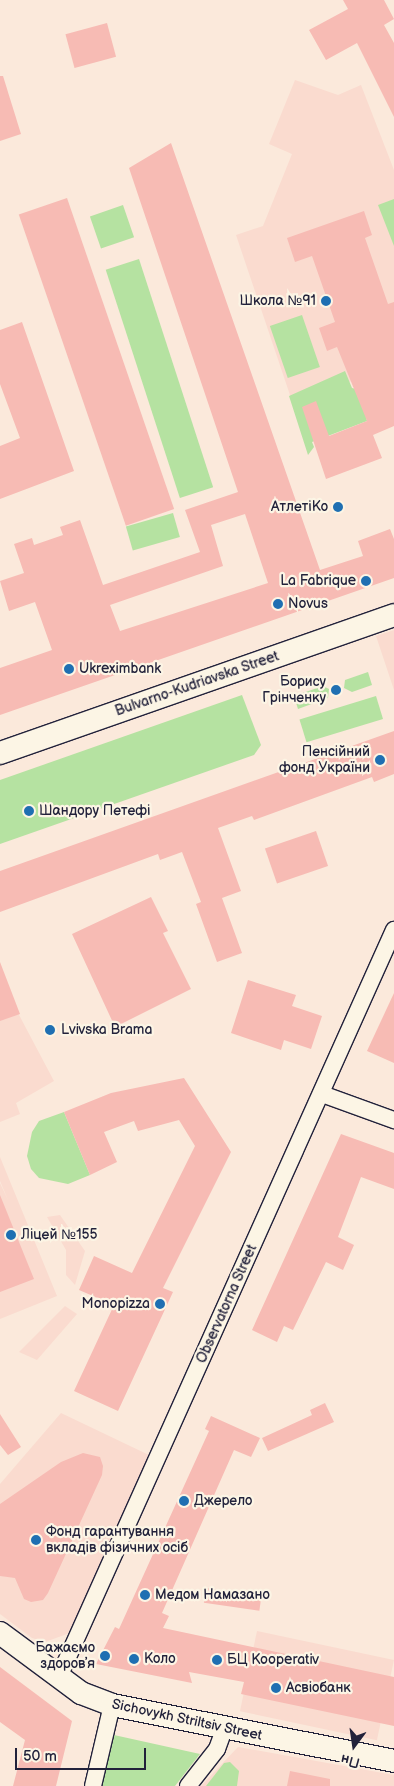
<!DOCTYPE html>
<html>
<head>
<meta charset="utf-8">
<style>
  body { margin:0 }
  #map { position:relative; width:394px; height:1786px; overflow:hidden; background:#fbe9db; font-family:"Balsamiq Sans",sans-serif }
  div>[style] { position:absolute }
  .built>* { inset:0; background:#fadbcf; transform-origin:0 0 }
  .green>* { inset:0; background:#b5e2a1; transform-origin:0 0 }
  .building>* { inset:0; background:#f7bbb4; transform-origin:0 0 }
  .roads { filter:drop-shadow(1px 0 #22223b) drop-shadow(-1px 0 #22223b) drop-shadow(0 1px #22223b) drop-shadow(0 -1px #22223b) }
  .street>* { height:16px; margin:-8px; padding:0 8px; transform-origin:8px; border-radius:8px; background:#fcf5e5 }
  .secondary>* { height:22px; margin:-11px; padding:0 11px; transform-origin:11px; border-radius:11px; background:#fcf5e5 }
  .dots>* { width:14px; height:14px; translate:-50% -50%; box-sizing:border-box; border:2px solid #fcf5e5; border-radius:50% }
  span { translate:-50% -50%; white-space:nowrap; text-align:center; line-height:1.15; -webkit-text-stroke:4.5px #fcf5e5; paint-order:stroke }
  .poi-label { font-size:14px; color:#22223b }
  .right { translate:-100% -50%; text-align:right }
  .left { translate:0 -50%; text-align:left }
  .street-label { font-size:14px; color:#22223b }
  .north { position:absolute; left:329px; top:1721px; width:50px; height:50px; -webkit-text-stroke:4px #fcf5e5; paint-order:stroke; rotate:194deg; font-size:14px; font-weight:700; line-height:20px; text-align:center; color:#22223b }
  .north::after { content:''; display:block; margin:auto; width:18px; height:22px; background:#22223b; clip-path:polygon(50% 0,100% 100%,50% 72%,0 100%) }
  .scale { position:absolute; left:15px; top:1748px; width:131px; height:22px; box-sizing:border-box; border:2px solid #22223b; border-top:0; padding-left:6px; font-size:15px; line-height:18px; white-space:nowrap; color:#22223b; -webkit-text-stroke:4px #fcf5e5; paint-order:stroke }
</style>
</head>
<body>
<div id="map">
  <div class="built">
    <div style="clip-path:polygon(295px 80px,338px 95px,361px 85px,394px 170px,394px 367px,292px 401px,236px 235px,263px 226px,292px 154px,269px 144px)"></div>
    <div style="clip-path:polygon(394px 630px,394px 690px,376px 636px)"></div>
    <div style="clip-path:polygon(0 979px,54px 1081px,16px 1103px,20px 1114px,0 1122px)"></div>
    <div style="clip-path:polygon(0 1157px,57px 1296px,0 1319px,0 1183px,8px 1200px,0 1181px)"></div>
    <div style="clip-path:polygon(60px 1215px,85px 1251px,75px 1285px,66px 1275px,66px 1250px,47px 1217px)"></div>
    <div style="clip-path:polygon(65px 1306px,77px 1314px,37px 1360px,19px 1352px)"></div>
    <div style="clip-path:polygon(61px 1413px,151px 1456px,76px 1623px,67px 1634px,45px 1642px,32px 1638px,0 1614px,0 1484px)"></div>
    <div style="left:257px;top:1631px;width:140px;height:82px;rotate:12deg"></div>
    <div style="clip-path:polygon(238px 1747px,394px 1775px,394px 1786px,201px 1786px)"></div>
  </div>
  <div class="green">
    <div style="clip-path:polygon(394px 199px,394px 246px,378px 205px)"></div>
    <div style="left:123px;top:205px;width:34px;height:35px;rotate:71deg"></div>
    <div style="left:139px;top:259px;width:240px;height:35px;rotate:72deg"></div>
    <div style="left:302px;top:315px;width:55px;height:34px;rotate:71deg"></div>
    <div style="clip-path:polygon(345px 371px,352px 388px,360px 390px,367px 421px,312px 442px,314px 447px,308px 455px,289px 396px)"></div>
    <div style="left:173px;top:513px;width:25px;height:49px;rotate:74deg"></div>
    <div style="clip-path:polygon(368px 672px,372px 685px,352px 692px,344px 688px,345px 680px)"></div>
    <div style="clip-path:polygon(323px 686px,329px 689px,328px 698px,298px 709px,294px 696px)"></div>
    <div style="clip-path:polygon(242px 695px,261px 745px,254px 755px,0 844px,0 780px)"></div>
    <div style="left:376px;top:696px;width:24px;height:80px;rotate:73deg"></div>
    <div style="clip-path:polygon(64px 1112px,90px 1175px,68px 1184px,39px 1178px,31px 1169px,27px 1156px,32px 1132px,39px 1121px)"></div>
    <div style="clip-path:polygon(114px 1735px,200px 1754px,175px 1786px,102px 1786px)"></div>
    <div style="clip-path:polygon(230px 1762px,239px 1771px,237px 1786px,206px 1786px,224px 1763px)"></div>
  </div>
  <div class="building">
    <div style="clip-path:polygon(343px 0,384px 0,394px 19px,384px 25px,394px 43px,394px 117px,357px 43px,326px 60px,309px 30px,348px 9px)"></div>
    <div style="left:107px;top:23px;width:35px;height:43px;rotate:75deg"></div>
    <div style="clip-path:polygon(0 76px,3px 76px,21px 134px,0 141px)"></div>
    <div style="clip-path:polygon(evenodd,171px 143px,320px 570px,363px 556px,358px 541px,390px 529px,394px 539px,394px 578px,0 715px,0 668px,52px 650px,35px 602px,9px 611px,0 581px,24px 573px,14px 544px,32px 538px,34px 545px,63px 535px,60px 527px,80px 520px,103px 585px,200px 552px,185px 510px,238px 492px,129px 168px,171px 143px,245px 514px,268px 583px,120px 631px,110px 605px,223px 566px,211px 525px,245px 514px)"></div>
    <div style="left:67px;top:198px;width:329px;height:51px;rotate:71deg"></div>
    <div style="clip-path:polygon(364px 211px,372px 235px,365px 238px,388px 304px,394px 302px,394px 426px,373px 435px,382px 458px,326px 479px,302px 407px,316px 401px,329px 436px,367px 421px,337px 347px,327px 351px,319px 328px,335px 322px,312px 256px,295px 262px,287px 238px)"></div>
    <div style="clip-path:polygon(22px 322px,74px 471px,0 499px,0 446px,20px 438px,0 384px,0 330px)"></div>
    <div style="clip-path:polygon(394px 731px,394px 774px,374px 782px,372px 777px,254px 820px,252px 816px,218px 828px,241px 891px,222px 898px,242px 953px,217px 962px,196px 904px,201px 902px,182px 852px,160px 860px,158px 854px,0 912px,0 871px)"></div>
    <div style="left:316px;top:831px;width:37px;height:54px;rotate:71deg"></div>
    <div style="clip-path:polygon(151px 897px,168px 931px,163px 933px,191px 989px,115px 1027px,72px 934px)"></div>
    <div style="clip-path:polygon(0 962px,20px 1014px,0 1021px)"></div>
    <div style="clip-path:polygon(248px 980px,296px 995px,292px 1006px,322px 1016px,311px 1049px,284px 1040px,281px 1050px,231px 1033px)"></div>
    <div style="clip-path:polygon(394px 993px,394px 1063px,367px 1051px)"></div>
    <div style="clip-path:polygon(184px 1078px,231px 1152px,163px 1288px,173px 1292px,118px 1411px,74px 1391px,114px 1305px,79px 1290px,94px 1256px,132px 1273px,195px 1146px,179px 1120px,138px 1131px,134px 1121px,104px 1132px,117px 1162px,90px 1175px,64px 1112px,111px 1093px)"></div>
    <div style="clip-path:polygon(341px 1134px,394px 1153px,394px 1189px,361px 1177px,338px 1237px,354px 1245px,343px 1270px,326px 1262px,293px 1330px,284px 1326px,277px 1342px,252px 1330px)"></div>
    <div style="clip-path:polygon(0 1195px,34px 1279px,0 1292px)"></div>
    <div style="clip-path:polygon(325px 1403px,334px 1422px,268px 1451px,262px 1438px,312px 1415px,310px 1410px)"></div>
    <div style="clip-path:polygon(0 1414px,21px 1447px,8px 1455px,0 1445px)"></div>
    <div style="clip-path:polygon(211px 1416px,260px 1438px,251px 1457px,234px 1450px,162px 1613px,169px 1616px,163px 1628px,394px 1677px,394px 1726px,241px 1694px,244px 1682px,189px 1672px,192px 1683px,96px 1664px,115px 1627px,119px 1629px,209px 1431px,205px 1429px)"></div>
    <div style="clip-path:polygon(83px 1453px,100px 1457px,103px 1466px,102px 1475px,48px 1593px,43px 1600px,31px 1602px,24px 1599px,15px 1578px,0 1576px,0 1504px,61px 1462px)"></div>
    <div style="left:206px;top:1588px;width:56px;height:15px;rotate:8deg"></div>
    <div style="clip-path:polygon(0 1667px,72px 1721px,56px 1786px,13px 1786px,25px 1740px,0 1722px)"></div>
    <div style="clip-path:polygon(290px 1771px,330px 1779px,330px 1786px,287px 1786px)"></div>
  </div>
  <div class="roads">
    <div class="street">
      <div style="left:322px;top:1094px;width:77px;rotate:19.9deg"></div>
      <div style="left:59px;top:1677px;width:819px;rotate:-65.85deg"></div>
      <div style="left:93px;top:1786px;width:83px;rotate:-76.8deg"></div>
      <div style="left:188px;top:1786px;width:47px;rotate:-51.9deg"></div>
      <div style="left:217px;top:1749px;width:23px;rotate:-70deg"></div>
    </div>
    <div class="secondary">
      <div style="left:0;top:753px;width:417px;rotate:-19.3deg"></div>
      <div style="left:0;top:1633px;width:101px;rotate:36.5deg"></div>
      <div style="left:81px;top:1693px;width:33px;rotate:21deg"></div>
      <div style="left:112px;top:1705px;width:288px;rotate:11.2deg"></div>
    </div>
  </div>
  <div class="dots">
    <div style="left:326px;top:301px;background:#1f6fb2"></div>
    <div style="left:338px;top:507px;background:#1f6fb2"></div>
    <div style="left:366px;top:581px;background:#1f6fb2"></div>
    <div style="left:278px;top:604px;background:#1f6fb2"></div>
    <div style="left:69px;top:669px;background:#1f6fb2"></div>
    <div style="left:336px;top:690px;background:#1f6fb2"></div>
    <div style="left:380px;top:760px;background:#1f6fb2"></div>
    <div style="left:29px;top:811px;background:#1f6fb2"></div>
    <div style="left:50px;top:1030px;background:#1f6fb2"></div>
    <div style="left:11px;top:1235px;background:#1f6fb2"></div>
    <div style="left:160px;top:1304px;background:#1f6fb2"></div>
    <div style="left:184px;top:1501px;background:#1f6fb2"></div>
    <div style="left:36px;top:1540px;background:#1f6fb2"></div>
    <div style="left:145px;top:1595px;background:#1f6fb2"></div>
    <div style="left:105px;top:1656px;background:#1f6fb2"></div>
    <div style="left:134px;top:1659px;background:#1f6fb2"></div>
    <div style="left:217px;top:1660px;background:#1f6fb2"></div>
    <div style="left:276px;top:1688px;background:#1f6fb2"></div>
  </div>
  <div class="poi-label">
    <span class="right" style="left:316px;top:301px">Школа №91</span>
    <span class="right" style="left:328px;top:507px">АтлетіКо</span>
    <span class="right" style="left:356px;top:581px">La Fabrique</span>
    <span class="left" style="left:288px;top:604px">Novus</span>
    <span class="left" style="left:79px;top:669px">Ukreximbank</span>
    <span class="right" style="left:326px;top:690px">Борису<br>Грінченку</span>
    <span class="right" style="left:370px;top:760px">Пенсійний<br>фонд України</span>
    <span class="left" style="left:39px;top:811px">Шандору Петефі</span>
    <span class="left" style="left:61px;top:1030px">Lvivska Brama</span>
    <span class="left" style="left:21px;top:1235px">Ліцей №155</span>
    <span class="right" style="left:150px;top:1304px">Monopizza</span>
    <span class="left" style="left:194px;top:1501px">Джерело</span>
    <span class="left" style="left:46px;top:1540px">Фонд гарантування<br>вкладів фізичних осіб</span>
    <span class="left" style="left:155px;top:1595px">Медом Намазано</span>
    <span class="right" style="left:95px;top:1656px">Бажаємо<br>здоровʼя</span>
    <span class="left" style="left:144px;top:1659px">Коло</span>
    <span class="left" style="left:227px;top:1660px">БЦ Kooperativ</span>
    <span class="left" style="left:286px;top:1688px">Асвіобанк</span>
  </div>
  <div class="street-label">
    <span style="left:197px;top:684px;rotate:-19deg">Bulvarno-Kudriavska Street</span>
    <span style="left:227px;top:1304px;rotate:-66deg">Observatorna Street</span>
    <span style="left:187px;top:1720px;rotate:12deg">Sichovykh Striltsiv Street</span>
  </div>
  <div class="north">Пн</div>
  <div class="scale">50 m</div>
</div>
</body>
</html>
